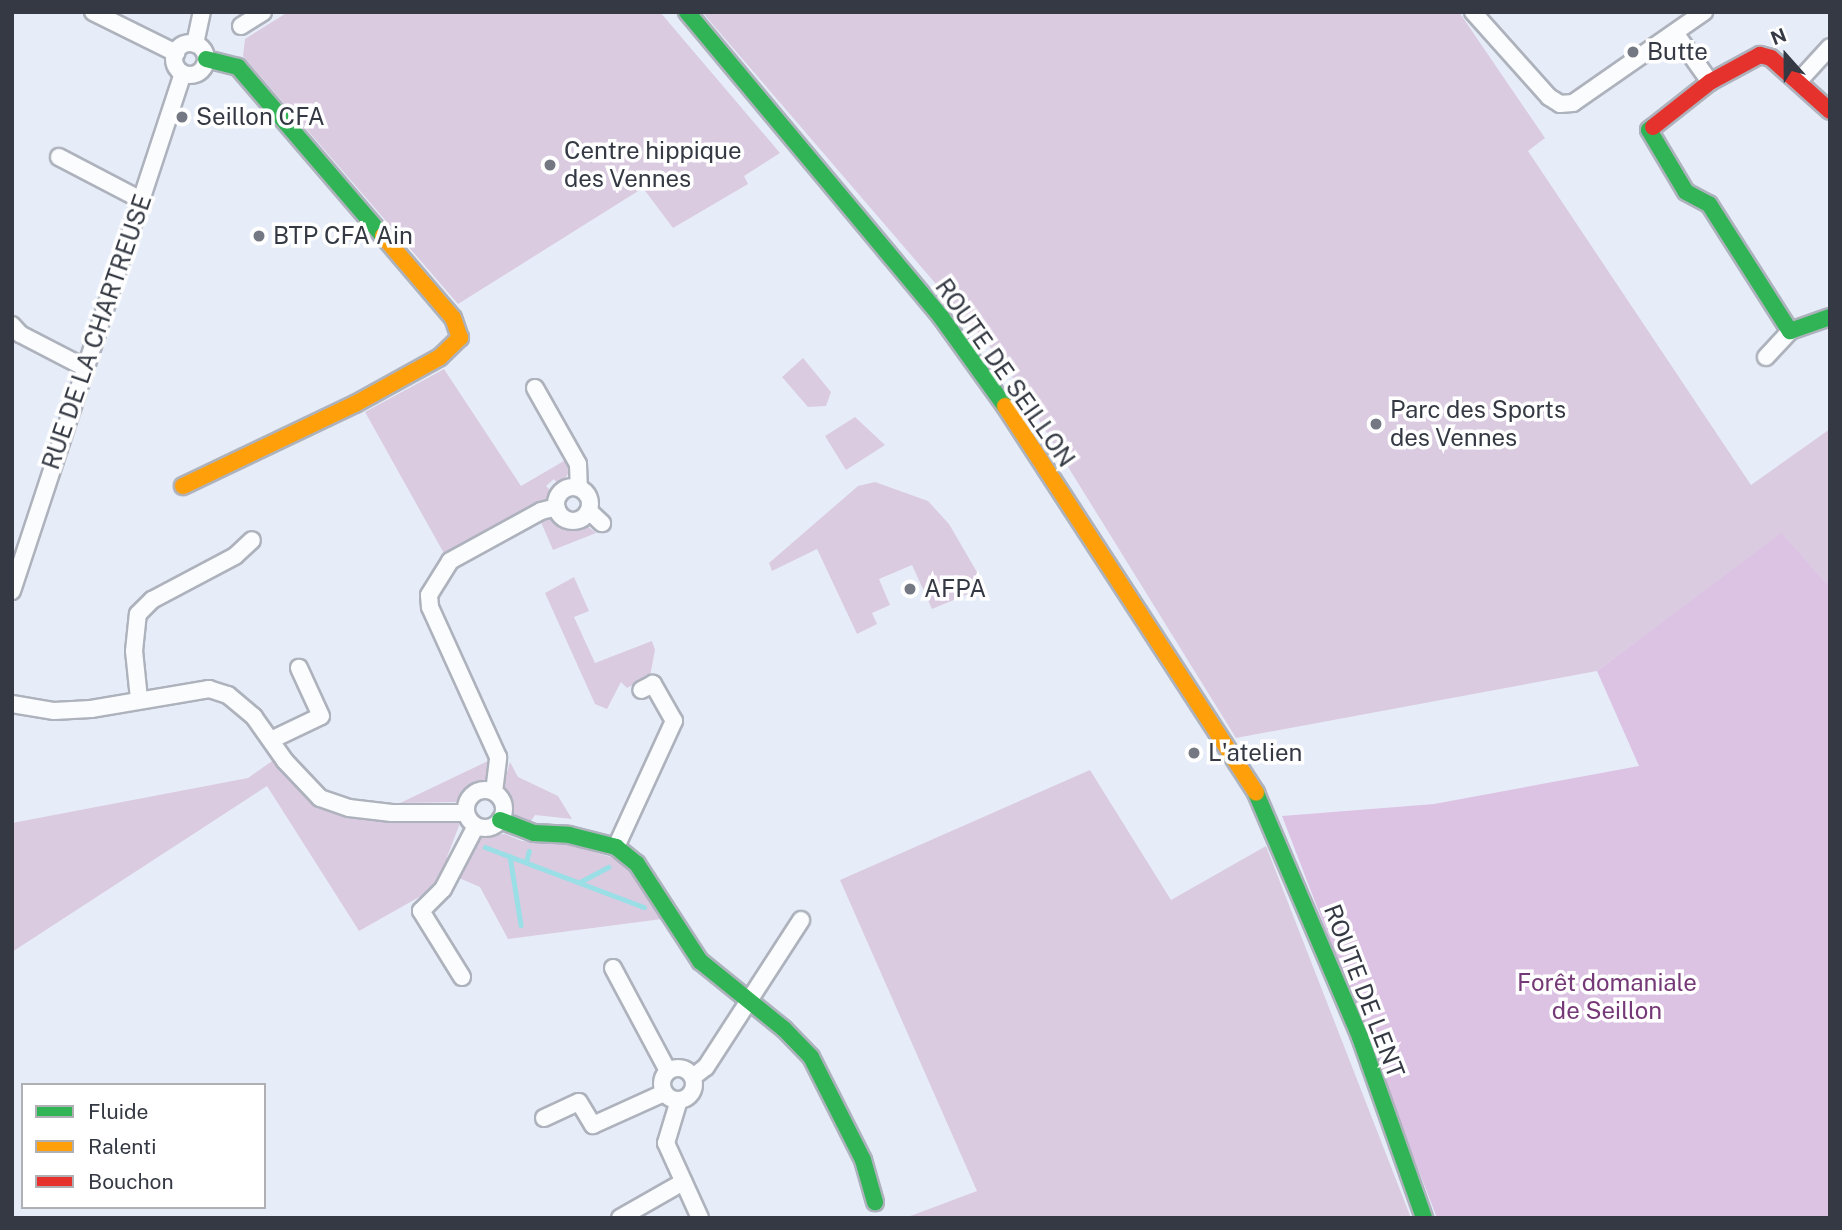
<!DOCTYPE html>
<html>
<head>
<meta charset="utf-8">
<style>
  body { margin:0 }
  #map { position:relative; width:1842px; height:1230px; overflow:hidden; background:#e7edf8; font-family:"Public Sans",sans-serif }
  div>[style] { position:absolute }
  .green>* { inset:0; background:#dacbe1 }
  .forest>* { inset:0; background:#dcc3e4 }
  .stream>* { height:4.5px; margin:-2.25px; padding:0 2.25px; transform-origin:2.25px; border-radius:2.25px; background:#9adee6 }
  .roads { filter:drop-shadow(2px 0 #adb2bc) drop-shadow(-2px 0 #adb2bc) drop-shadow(0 2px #adb2bc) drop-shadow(0 -2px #adb2bc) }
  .street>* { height:16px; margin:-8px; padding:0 8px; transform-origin:8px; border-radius:8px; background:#fbfcfe }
  .street>.ring { margin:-8px; padding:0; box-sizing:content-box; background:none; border:16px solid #fbfcfe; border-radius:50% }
  .fast>* { height:16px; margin:-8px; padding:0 8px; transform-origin:8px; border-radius:8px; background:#30b455 }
  .slow>* { height:16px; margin:-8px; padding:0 8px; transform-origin:8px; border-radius:8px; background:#ff9f0a }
  .jam>* { height:16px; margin:-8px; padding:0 8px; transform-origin:8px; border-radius:8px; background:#e5322d }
  .dots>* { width:19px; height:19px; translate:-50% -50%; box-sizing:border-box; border:4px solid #fff; border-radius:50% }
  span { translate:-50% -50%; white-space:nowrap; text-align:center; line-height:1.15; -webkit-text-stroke:7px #fff; paint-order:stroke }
  .poi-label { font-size:24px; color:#343943 }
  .left { translate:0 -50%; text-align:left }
  .street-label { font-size:24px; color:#343943 }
  .park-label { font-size:24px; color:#763977 }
  .frame { position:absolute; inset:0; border:14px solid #343943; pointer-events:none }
  .legend { position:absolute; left:21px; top:1083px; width:245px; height:126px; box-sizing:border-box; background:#fff; border:2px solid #aeb0b4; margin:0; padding:9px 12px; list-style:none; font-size:21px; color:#343943 }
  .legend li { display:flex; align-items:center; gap:14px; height:35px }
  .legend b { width:35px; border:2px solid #aeb0b4 }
  .north { position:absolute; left:1751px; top:21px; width:70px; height:70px; -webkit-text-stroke:5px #fff; paint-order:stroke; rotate:339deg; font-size:19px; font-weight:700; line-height:28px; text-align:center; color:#343943 }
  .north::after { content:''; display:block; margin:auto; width:24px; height:32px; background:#343943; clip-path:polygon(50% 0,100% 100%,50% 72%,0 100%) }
</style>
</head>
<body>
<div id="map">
  <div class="green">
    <div style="clip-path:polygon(288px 12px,660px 12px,780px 153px,744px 176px,748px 184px,673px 228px,643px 188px,458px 304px,243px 56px,245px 39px)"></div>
    <div style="clip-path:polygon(702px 12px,1459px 12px,1545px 138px,1528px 151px,1751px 485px,1830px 429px,1830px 587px,1781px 534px,1597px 671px,1236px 738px,1003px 362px)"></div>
    <div style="clip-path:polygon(803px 358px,831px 392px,826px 406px,808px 407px,782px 377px)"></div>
    <div style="clip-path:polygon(444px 369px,521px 486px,569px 458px,572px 467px,560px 487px,554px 479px,546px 486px,553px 493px,546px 501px,446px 557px,365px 412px)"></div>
    <div style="clip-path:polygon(855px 417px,885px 445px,846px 470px,825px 436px)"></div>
    <div style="clip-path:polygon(875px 482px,928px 501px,949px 524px,981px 579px,975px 591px,932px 609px,912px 565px,879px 579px,890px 605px,872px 613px,877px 624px,857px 634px,817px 549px,772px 571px,769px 563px,858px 486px)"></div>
    <div style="clip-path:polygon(547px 517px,565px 525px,587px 526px,596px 533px,553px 550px,540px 520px)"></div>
    <div style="clip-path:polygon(574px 577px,589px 611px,574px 617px,595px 663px,652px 641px,655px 650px,650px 676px,627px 688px,621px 682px,607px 709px,595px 704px,545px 593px)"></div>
    <div style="clip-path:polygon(275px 759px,286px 777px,333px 811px,367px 818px,462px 818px,447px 857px,454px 863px,444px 883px,359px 931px,267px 786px,12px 952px,12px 823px,248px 778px)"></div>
    <div style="clip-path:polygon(490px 760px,489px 780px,458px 802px,400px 803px)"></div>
    <div style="clip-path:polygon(510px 762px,518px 777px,558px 796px,572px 819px,535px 815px,529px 824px,516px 818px,503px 786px)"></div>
    <div style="clip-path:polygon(1090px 770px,1171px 900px,1266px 846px,1411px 1218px,905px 1218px,977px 1191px,840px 880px)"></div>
    <div style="clip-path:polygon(505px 834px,522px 841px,566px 844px,614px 858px,629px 870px,662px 919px,508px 939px,480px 887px,459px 878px,478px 836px)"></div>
  </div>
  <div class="forest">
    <div style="clip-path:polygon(1781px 533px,1830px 587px,1830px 1218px,1437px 1218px,1282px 816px,1434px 804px,1639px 766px,1597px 671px)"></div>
  </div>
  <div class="stream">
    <div style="left:485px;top:847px;width:170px;rotate:20.7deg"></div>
    <div style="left:510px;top:856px;width:70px;rotate:80.9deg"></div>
    <div style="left:526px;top:862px;width:11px;rotate:-75deg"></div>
    <div style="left:580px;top:882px;width:32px;rotate:-28deg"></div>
  </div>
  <div class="roads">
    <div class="street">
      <div style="left:93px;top:12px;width:93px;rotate:26.3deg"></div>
      <div style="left:1473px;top:12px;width:114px;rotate:48.2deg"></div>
      <div style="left:1549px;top:97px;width:13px;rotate:32deg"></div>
      <div style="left:1560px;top:104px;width:13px;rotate:-4deg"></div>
      <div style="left:1573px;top:103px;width:160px;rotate:-34.8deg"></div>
      <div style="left:241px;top:26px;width:26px;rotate:-32deg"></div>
      <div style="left:1676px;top:34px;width:59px;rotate:54.7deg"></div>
      <div class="ring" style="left:174px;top:43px;width:16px;height:16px"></div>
      <div style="left:195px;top:44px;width:33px;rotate:-78deg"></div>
      <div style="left:1798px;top:82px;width:47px;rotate:-47.6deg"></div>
      <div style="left:59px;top:157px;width:95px;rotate:27.6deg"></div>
      <div style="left:12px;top:325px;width:12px;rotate:48deg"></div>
      <div style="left:20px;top:334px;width:72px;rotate:27.3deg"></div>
      <div style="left:1766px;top:357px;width:35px;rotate:-47deg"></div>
      <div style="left:535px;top:388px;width:87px;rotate:60.5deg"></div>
      <div style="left:578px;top:464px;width:23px;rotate:88deg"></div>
      <div class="ring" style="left:556px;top:487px;width:18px;height:18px"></div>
      <div style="left:589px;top:511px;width:18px;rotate:43deg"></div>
      <div style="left:12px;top:591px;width:545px;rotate:-71.73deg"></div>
      <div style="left:139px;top:699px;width:48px;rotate:-95.9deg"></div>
      <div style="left:134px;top:651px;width:37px;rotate:-84deg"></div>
      <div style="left:138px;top:614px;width:20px;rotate:-45deg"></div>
      <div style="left:152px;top:600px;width:94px;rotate:-27.9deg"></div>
      <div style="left:235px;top:556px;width:23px;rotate:-43deg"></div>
      <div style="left:12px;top:704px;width:43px;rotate:9.5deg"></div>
      <div style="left:54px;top:711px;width:37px;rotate:-3deg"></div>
      <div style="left:91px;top:709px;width:120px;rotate:-9.6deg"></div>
      <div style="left:209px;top:689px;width:20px;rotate:18deg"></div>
      <div style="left:228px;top:695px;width:34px;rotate:40deg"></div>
      <div style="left:254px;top:717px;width:54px;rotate:54.8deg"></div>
      <div style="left:285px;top:761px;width:51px;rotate:46.6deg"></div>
      <div style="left:320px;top:798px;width:31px;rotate:19deg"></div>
      <div style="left:349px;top:808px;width:43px;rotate:6.6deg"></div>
      <div style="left:392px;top:813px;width:74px"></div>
      <div style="left:271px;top:740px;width:55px;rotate:-25.6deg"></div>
      <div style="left:321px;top:716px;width:53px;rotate:-114.6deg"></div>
      <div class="ring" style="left:466px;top:790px;width:22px;height:22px"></div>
      <div style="left:494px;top:792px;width:35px;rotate:-83deg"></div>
      <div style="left:498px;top:757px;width:165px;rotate:-114.4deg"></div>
      <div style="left:430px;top:607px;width:12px;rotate:-95deg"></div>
      <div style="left:429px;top:595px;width:40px;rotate:-58deg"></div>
      <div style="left:450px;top:561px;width:104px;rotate:-28.8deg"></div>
      <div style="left:541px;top:511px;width:16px;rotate:-14deg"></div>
      <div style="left:616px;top:847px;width:139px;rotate:-65.3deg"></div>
      <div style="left:674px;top:721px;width:43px;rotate:-119.6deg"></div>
      <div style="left:653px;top:684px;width:13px;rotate:153deg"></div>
      <div style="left:613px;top:968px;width:117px;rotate:61.9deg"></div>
      <div style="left:462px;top:977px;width:78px;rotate:-121.8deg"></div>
      <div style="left:421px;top:911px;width:31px;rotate:-45deg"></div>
      <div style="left:443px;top:889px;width:71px;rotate:-62.4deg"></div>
      <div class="ring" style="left:662px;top:1068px;width:16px;height:16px"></div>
      <div style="left:693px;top:1077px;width:16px;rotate:-38deg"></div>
      <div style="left:706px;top:1067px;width:175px;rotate:-57.1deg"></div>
      <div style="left:679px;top:1100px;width:45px;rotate:106.8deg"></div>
      <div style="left:666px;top:1143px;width:82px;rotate:65.6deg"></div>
      <div style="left:544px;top:1118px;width:38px;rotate:-25deg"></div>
      <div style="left:579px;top:1102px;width:27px;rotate:59deg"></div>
      <div style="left:593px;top:1125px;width:78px;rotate:-24.3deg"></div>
      <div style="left:620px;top:1218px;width:73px;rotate:-29.7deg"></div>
    </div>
    <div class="fast">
      <div style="left:687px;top:12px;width:397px;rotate:50.2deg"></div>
      <div style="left:941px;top:317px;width:110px;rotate:54.3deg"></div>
      <div style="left:206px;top:59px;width:33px;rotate:14deg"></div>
      <div style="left:238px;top:67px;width:223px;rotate:49.4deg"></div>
      <div style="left:1653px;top:127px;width:5px;rotate:143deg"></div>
      <div style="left:1649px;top:130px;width:72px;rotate:59.2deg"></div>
      <div style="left:1686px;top:192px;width:26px;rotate:28deg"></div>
      <div style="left:1709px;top:204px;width:151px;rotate:57.5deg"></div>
      <div style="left:1790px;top:331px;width:42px;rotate:-19.3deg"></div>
      <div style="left:1256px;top:793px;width:265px;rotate:66.9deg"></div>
      <div style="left:1360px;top:1037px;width:192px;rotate:70.5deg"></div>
      <div style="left:500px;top:820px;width:36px;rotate:21deg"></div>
      <div style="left:534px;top:833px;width:35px;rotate:3deg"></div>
      <div style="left:569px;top:835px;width:49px;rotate:14.3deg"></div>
      <div style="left:616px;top:847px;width:27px;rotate:39deg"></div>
      <div style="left:637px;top:864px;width:116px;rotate:57deg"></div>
      <div style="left:700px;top:961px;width:108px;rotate:39deg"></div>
      <div style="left:784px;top:1029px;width:39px;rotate:46deg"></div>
      <div style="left:811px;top:1057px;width:115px;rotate:63.2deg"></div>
      <div style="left:863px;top:1160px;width:44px;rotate:74.1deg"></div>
    </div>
    <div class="slow">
      <div style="left:1005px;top:406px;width:461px;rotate:57deg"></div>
      <div style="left:183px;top:486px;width:191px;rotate:-25.5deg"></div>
      <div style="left:355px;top:404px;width:97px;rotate:-28.9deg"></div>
      <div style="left:440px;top:357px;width:28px;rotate:-44deg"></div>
      <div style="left:460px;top:338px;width:21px;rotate:-109deg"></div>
      <div style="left:453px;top:318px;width:108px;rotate:-130.5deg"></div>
    </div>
    <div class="jam">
      <div style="left:1653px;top:127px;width:73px;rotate:-38.3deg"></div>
      <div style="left:1710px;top:82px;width:57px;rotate:-28.4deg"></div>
      <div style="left:1760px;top:55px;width:11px;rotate:15deg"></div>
      <div style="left:1771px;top:58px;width:79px;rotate:41.9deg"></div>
    </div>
  </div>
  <div class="dots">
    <div style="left:1633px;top:52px;background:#737882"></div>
    <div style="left:182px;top:117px;background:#737882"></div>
    <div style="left:550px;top:165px;background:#737882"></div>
    <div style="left:259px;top:236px;background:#737882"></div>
    <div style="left:1376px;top:424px;background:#737882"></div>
    <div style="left:910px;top:589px;background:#737882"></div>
    <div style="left:1194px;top:753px;background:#737882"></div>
  </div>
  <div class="poi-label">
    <span class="left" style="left:1647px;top:52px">Butte</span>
    <span class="left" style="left:196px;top:117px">Seillon CFA</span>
    <span class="left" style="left:564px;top:165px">Centre hippique<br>des Vennes</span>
    <span class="left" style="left:273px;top:236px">BTP CFA Ain</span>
    <span class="left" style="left:1390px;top:424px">Parc des Sports<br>des Vennes</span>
    <span class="left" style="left:924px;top:589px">AFPA</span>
    <span class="left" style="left:1208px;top:753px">L'atelien</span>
  </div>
  <div class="street-label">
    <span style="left:97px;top:332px;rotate:-71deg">RUE DE LA CHARTREUSE</span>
    <span style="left:1005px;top:373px;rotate:55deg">ROUTE DE SEILLON</span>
    <span style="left:1364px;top:991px;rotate:69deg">ROUTE DE LENT</span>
  </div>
  <div class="park-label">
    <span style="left:1607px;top:997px">Forêt domaniale<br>de Seillon</span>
  </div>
  <div class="frame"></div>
  <ul class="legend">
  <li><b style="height:9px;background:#30b455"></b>Fluide</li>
  <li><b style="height:9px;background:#ff9f0a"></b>Ralenti</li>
  <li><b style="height:9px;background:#e5322d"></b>Bouchon</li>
  </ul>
  <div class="north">N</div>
</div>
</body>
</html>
